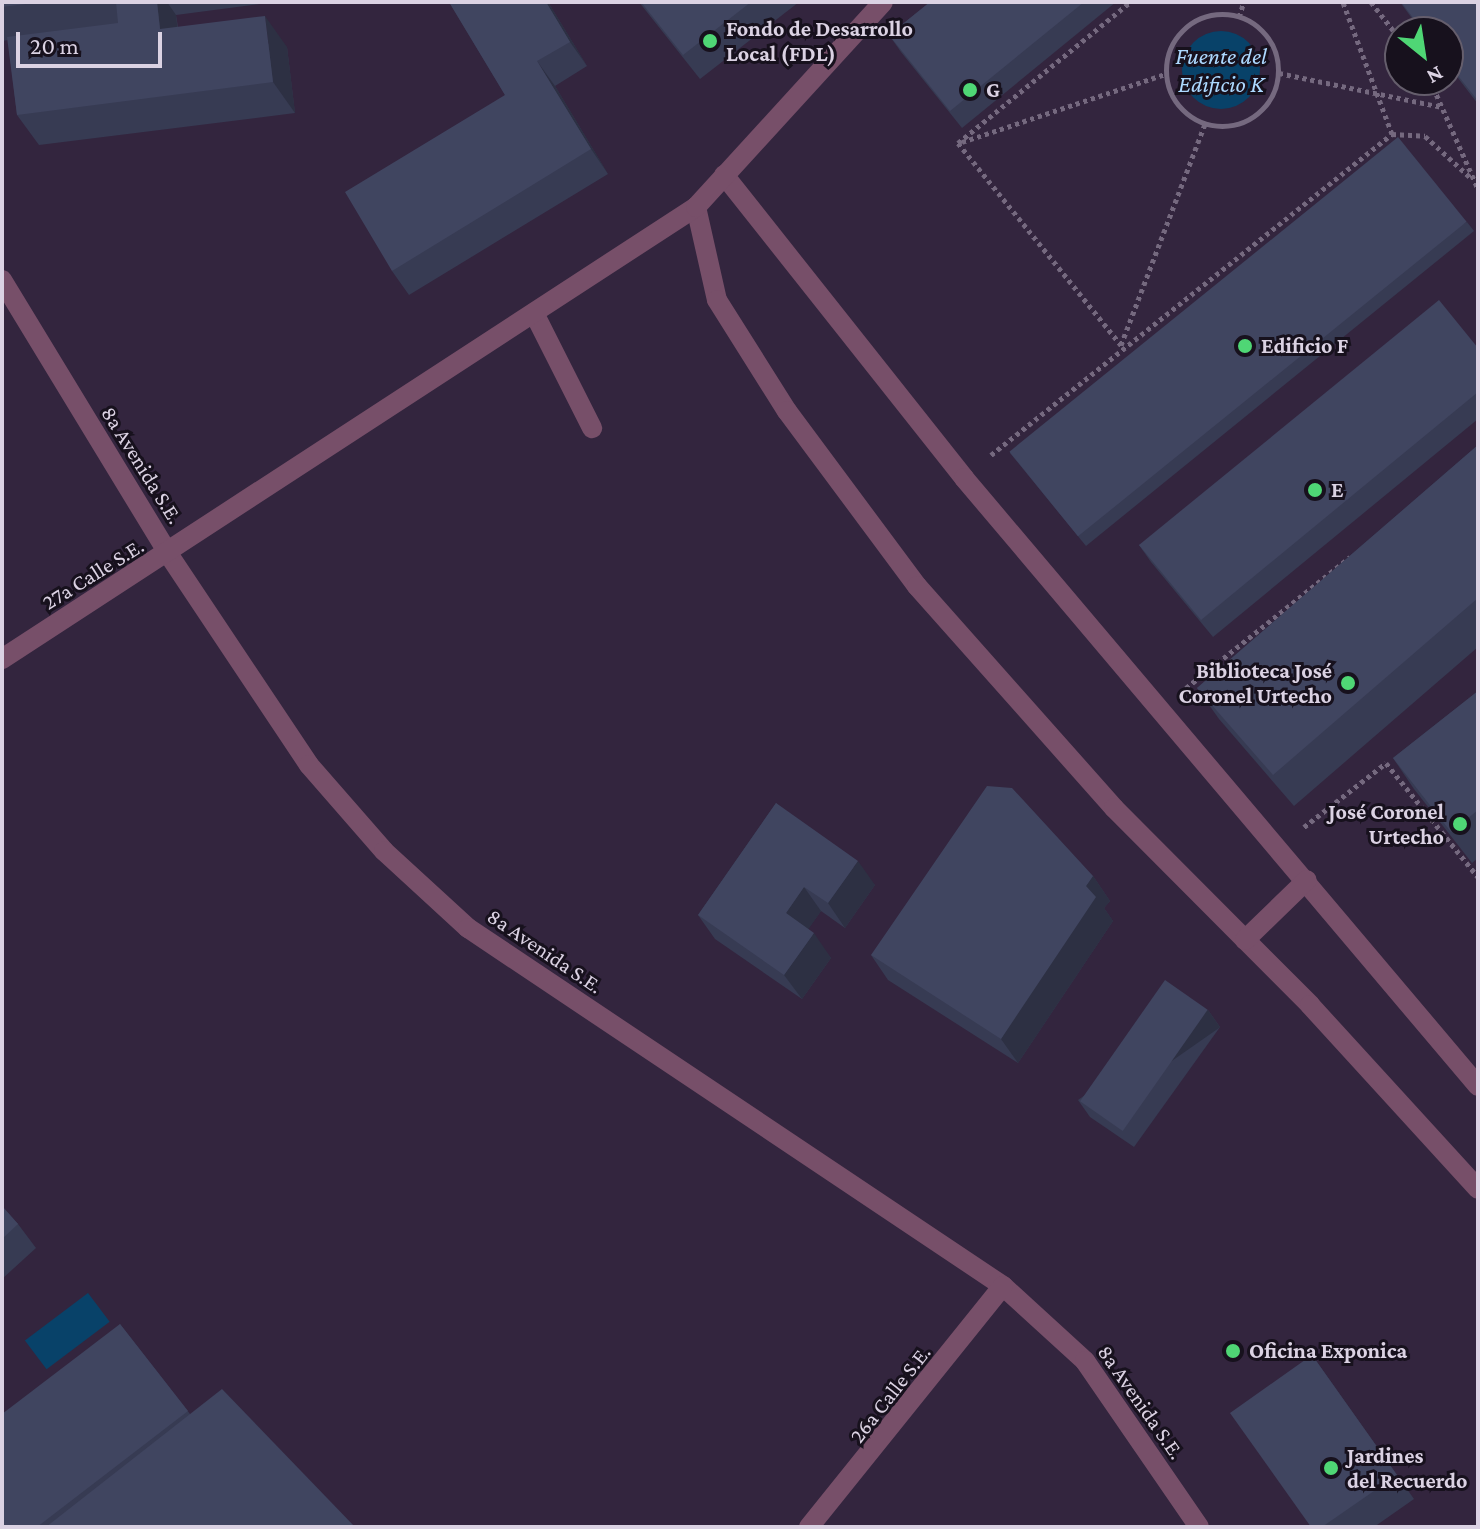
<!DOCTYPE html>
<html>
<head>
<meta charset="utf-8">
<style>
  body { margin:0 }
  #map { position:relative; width:1480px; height:1529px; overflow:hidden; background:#33253e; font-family:"Crimson Pro",serif }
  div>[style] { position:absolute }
  .water>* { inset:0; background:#084269; transform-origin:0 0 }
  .round { border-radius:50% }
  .path>* { height:5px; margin-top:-2.5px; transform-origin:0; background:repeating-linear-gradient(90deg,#75697f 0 4px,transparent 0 8px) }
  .path>.ring { margin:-2.5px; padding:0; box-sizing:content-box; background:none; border:5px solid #75697f; border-radius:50% }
  .minor>* { height:20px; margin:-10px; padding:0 10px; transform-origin:10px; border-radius:10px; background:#774f69 }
  .wall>* { inset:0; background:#373b53 }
  .shaded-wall>* { inset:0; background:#2d3043; transform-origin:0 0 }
  .building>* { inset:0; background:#404560; transform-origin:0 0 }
  .dots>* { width:22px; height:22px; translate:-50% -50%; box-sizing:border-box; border:4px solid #17111d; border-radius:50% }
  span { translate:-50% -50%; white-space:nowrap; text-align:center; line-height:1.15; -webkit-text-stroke:6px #17111d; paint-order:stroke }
  .poi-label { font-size:22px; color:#dbd2e3; font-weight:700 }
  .left { translate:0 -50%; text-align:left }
  .right { translate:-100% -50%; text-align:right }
  .street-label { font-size:22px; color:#dbd2e3 }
  .water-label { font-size:24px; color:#add9ff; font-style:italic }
  .frame { position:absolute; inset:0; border:4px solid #dbd2e3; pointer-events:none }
  .north { position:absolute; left:1384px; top:16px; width:80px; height:80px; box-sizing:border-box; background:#17111d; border:2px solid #655e6c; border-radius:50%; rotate:150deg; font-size:22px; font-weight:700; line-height:32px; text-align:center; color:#dbd2e3 }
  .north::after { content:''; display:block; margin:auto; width:28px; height:36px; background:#4fd675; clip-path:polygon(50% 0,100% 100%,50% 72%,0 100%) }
  .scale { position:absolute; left:16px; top:32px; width:146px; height:36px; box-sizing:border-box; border:4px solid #dbd2e3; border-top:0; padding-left:10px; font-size:24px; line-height:28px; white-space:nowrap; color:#dbd2e3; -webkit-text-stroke:6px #17111d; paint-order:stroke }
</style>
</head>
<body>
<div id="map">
  <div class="water">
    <div class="round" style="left:1182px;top:31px;width:78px;height:78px"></div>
    <div style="left:88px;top:1293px;width:36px;height:79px;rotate:53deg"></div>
  </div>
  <div class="path">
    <div style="left:1371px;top:2px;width:47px;rotate:51.9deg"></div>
    <div class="ring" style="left:1166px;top:14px;width:107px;height:107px"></div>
    <div style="left:1239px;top:17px;width:16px;rotate:-72deg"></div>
    <div style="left:1279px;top:73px;width:167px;rotate:11.8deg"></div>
    <div style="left:1430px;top:80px;width:119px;rotate:66.2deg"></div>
    <div style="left:1392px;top:134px;width:33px;rotate:3deg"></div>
    <div style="left:1425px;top:136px;width:62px;rotate:42.4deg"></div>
    <div style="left:962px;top:142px;width:214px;rotate:-18.5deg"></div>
    <div style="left:958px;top:143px;width:260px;rotate:51.1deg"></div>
    <div style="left:1121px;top:345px;width:236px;rotate:-69.2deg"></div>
    <div style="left:958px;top:143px;width:222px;rotate:-39.3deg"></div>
    <div style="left:991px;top:455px;width:514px;rotate:-38.68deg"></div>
    <div style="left:1392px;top:134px;width:141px;rotate:-110.4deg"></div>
    <div style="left:1186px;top:688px;width:210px;rotate:-38.6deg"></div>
    <div style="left:1304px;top:827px;width:104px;rotate:-38deg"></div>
    <div style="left:1386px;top:763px;width:146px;rotate:51.1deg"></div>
  </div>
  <div class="minor">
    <div style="left:724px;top:175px;width:387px;rotate:51.6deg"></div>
    <div style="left:964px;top:478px;width:796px;rotate:49.79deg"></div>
    <div style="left:696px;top:207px;width:95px;rotate:77.3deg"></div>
    <div style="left:717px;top:300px;width:131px;rotate:57.8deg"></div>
    <div style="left:787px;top:411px;width:218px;rotate:53.4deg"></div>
    <div style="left:917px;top:586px;width:297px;rotate:48.4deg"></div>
    <div style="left:1114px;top:808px;width:278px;rotate:45.1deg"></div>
    <div style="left:1310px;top:1005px;width:249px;rotate:47.6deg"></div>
    <div style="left:2px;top:280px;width:322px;rotate:58.7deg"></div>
    <div style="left:169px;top:555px;width:252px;rotate:56.3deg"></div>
    <div style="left:309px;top:765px;width:114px;rotate:48.9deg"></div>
    <div style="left:384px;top:851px;width:114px;rotate:42.5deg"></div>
    <div style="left:468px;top:928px;width:644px;rotate:33.79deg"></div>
    <div style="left:1003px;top:1286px;width:111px;rotate:42.4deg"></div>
    <div style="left:1085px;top:1361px;width:201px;rotate:55.5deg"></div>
    <div style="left:534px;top:313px;width:129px;rotate:63.2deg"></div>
    <div style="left:2px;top:659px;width:828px;rotate:-33.08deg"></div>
    <div style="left:696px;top:207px;width:277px;rotate:-47.6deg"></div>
    <div style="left:1245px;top:940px;width:86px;rotate:-44.1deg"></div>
    <div style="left:809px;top:1527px;width:309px;rotate:-51.2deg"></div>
  </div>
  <div class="wall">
    <div style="clip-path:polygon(2px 2px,275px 2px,176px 15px,178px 27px,287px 47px,295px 113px,39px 145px,17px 115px,8px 40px,2px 41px)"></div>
    <div style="clip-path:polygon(449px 2px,548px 2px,587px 66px,555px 86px,608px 174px,409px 295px,392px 271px,505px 95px)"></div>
    <div style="clip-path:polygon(639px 2px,799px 2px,700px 79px)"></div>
    <div style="clip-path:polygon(930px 2px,1116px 2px,962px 128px,901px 52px,889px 35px)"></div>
    <div style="clip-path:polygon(1400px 2px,1478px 2px,1478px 104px,1448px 65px,1448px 32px,1422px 32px)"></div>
    <div style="clip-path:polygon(1467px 222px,1474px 231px,1086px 546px,1010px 453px)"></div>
    <div style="clip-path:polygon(1478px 348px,1478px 419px,1213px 637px,1151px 562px,1139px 545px)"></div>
    <div style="clip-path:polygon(1478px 445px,1478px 647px,1294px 806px,1219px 719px,1197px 688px)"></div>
    <div style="clip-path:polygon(1478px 691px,1478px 858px,1472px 863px,1414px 789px,1393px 758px)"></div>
    <div style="clip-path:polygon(776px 803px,875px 885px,845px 928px,821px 911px,808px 929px,831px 958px,802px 999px,715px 939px,698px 915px)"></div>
    <div style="clip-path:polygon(1093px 876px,1110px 901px,1104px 908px,1113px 921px,1018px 1063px,888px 980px,871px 955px)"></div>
    <div style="clip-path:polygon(1208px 1010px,1220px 1027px,1134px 1147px,1090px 1117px,1078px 1100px)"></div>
    <div style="clip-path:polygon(2px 1206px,18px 1224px,36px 1248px,2px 1279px)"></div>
    <div style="clip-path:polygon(120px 1324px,190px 1414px,355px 1527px,2px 1527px)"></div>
    <div style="clip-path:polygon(1312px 1355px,1414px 1499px,1374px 1527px,1311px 1527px)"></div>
  </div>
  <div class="shaded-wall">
    <div style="clip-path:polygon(157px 2px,167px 2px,176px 15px,181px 60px,160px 29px)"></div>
    <div style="clip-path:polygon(546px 2px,548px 2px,587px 66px,570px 42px)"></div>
    <div style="clip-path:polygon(265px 16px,287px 47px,295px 113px,273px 82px)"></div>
    <div style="clip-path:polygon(537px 61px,555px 86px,608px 174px,591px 149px)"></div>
    <div style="clip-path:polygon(858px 861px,875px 885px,845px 928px,828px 903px)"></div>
    <div style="clip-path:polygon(1093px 876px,1110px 901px,1104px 908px,1113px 921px,1018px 1063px,1001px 1039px,1086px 886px)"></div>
    <div style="clip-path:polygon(804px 887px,821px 911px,803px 937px,786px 913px)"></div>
    <div style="clip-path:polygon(814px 933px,831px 958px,802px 999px,784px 975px)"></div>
    <div style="left:1208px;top:1010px;width:21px;height:148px;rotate:55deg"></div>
  </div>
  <div class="building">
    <div style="clip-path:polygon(2px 2px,41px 2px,2px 7px)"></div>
    <div style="clip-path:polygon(116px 2px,157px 2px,160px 29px,265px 16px,273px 82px,17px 115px,7px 37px,118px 23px)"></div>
    <div style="clip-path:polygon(449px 2px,546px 2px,570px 42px,537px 61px,591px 149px,392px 271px,345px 192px,505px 95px)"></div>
    <div style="clip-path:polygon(641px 2px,751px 2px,683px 55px)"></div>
    <div style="clip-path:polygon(930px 2px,1084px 2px,950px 111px,889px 35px)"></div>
    <div style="clip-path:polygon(1401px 2px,1478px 2px,1478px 101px,1448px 63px,1448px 32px,1424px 32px)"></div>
    <div style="left:1398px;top:137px;width:109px;height:500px;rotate:51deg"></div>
    <div style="clip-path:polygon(1439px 300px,1478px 348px,1478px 392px,1201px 620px,1139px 545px)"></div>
    <div style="clip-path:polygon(1478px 445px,1478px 598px,1273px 775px,1197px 688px)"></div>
    <div style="clip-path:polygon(1478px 691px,1478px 810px,1451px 832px,1393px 758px)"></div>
    <div style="clip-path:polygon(987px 786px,1012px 788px,1093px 876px,1086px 886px,1096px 897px,1001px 1039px,871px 955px)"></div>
    <div style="clip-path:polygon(776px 803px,858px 861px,828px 903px,804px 887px,786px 913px,814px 933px,784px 975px,698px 915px)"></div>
    <div style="left:1165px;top:980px;width:52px;height:148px;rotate:35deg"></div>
    <div style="clip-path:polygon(2px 1206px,18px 1224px,2px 1239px)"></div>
    <div style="clip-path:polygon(120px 1324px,188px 1411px,37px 1527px,2px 1527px,2px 1414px)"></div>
    <div style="clip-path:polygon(1312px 1355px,1397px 1475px,1322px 1527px,1311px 1527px,1230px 1413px)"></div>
    <div style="clip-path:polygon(222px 1389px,355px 1527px,46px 1527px)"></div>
  </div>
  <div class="dots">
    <div style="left:710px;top:41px;background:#4fd675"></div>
    <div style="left:970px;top:90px;background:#4fd675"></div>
    <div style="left:1245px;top:346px;background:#4fd675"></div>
    <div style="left:1315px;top:490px;background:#4fd675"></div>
    <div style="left:1348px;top:683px;background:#4fd675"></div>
    <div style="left:1460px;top:824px;background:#4fd675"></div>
    <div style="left:1233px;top:1351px;background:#4fd675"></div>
    <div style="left:1331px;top:1468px;background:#4fd675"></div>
  </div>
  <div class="poi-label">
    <span class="left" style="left:726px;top:41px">Fondo de Desarrollo<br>Local (FDL)</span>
    <span class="left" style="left:986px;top:90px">G</span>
    <span class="left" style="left:1261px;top:346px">Edificio F</span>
    <span class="left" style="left:1331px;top:490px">E</span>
    <span class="right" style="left:1332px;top:683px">Biblioteca José<br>Coronel Urtecho</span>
    <span class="right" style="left:1444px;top:824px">José Coronel<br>Urtecho</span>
    <span class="left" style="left:1249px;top:1351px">Oficina Exponica</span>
    <span class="left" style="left:1347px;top:1468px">Jardines<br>del Recuerdo</span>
  </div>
  <div class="street-label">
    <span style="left:142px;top:465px;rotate:58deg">8a Avenida S.E.</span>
    <span style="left:93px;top:574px;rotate:-32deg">27a Calle S.E.</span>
    <span style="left:545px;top:951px;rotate:34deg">8a Avenida S.E.</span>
    <span style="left:890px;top:1394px;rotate:-52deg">26a Calle S.E.</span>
    <span style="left:1141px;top:1402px;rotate:55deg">8a Avenida S.E.</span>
  </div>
  <div class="water-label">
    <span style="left:1221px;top:70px">Fuente del<br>Edificio K</span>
  </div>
  <div class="frame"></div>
  <div class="north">N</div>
  <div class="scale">20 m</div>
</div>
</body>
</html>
